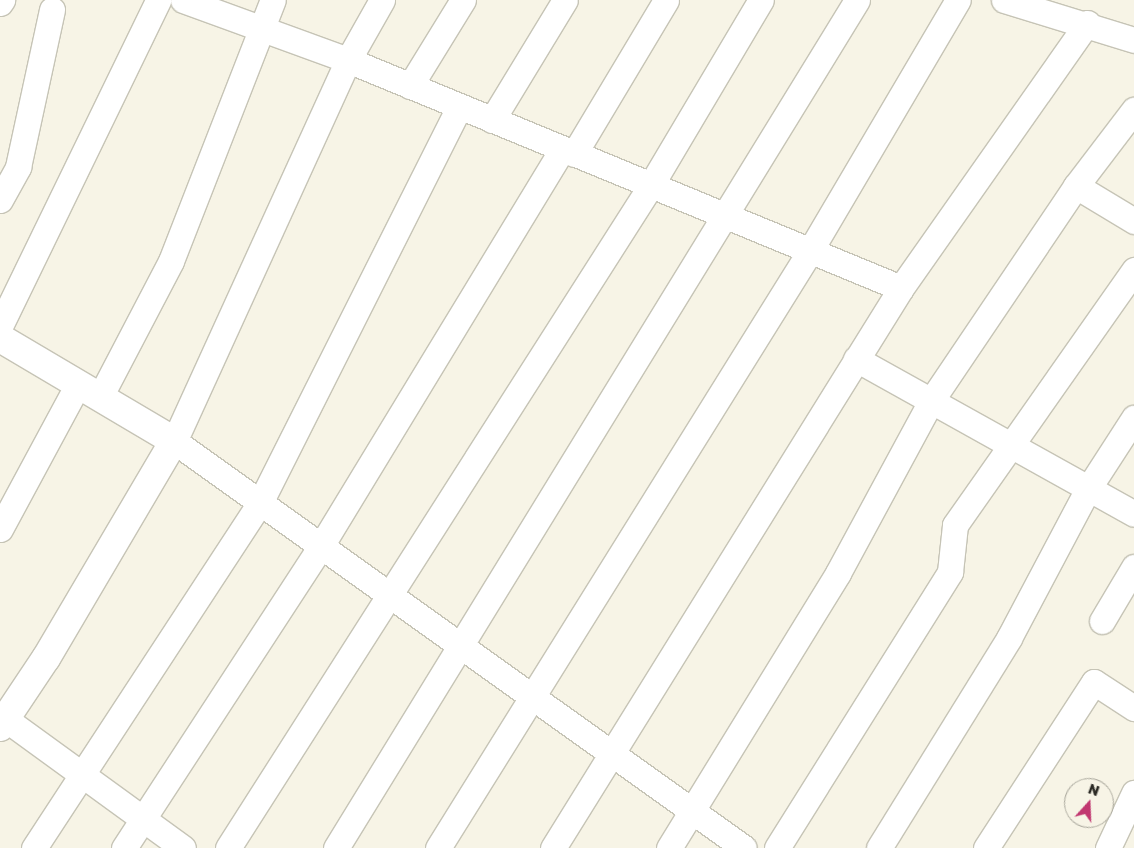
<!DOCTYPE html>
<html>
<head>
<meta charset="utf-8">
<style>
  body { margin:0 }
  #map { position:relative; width:1134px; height:848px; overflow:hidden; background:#f7f4e6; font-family:"Golos Text",sans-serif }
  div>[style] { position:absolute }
  .roads { filter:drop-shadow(1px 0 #c6c4b6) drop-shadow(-1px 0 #c6c4b6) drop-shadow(0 1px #c6c4b6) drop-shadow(0 -1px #c6c4b6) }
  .minor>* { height:25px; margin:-12.5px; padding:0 12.5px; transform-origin:12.5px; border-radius:12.5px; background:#fff }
  .tertiary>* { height:28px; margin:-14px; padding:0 14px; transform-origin:14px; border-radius:14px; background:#fff }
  span { translate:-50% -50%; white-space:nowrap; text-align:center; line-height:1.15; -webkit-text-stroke:4.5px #f7f4e6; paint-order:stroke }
  .north { position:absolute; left:1064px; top:778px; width:50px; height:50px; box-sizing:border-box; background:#f7f4e6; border:1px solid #a6a499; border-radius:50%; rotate:20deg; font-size:14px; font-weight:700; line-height:20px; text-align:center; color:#2c2b25 }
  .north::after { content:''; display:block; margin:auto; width:18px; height:22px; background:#c13770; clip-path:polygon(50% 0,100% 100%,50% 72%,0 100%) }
</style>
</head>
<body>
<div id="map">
  <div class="roads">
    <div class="minor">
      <div style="left:183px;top:0;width:176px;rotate:20deg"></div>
      <div style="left:348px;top:60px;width:598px;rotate:22.41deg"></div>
      <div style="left:382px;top:0;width:69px;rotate:119.5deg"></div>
      <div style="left:348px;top:60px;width:419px;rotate:114.5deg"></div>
      <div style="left:174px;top:441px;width:700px;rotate:35.53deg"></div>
      <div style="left:1004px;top:0;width:136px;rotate:17.1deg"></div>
      <div style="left:0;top:3px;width:4px;rotate:-56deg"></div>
      <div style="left:410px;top:86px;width:101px;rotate:-58.4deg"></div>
      <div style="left:492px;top:120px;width:140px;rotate:-58.7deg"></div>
      <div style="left:574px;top:154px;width:179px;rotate:-59.1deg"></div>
      <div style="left:1076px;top:186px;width:68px;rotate:31.1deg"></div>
      <div style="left:0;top:200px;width:38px;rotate:-61deg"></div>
      <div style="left:18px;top:167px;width:161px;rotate:-77.8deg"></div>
      <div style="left:0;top:326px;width:362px;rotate:-64.1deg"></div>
      <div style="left:856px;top:359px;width:318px;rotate:29.1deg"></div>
      <div style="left:100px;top:397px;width:153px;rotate:-62.4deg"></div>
      <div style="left:171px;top:261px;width:280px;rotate:-68.7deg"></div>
      <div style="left:0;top:529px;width:165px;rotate:-61.7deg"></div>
      <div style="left:1102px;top:621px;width:63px;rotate:-59.3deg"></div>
      <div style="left:0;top:715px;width:226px;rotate:36deg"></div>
      <div style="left:34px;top:848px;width:412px;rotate:-56.8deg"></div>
      <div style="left:260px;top:503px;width:443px;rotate:-63.3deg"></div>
      <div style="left:124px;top:848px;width:361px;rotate:-56.9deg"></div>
      <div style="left:321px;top:546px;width:464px;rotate:-58.7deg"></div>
      <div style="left:228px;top:848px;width:786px;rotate:-57.46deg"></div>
      <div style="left:651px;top:185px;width:215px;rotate:-59.3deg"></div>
      <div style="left:336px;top:848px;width:995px;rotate:-58.43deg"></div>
      <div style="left:438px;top:848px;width:703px;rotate:-58.07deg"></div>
      <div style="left:810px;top:251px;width:291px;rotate:-59.5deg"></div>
      <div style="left:553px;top:848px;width:659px;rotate:-58.14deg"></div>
      <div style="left:901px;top:288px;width:324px;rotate:-54.9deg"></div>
      <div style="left:669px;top:848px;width:323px;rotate:-58.4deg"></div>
      <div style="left:838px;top:573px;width:196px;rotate:-61.6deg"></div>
      <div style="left:931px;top:401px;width:259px;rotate:-56deg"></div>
      <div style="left:1076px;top:186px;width:96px;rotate:-52.7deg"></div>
      <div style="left:777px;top:848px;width:326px;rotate:-57.9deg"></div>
      <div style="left:950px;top:572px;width:47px;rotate:-83.9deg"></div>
      <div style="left:955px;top:525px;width:312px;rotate:-54.9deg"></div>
      <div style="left:879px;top:848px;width:247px;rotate:-58.2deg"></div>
      <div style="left:1009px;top:638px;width:169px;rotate:-62.1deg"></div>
      <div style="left:1088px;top:489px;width:85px;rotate:-57.1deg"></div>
      <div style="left:986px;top:848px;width:198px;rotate:-57deg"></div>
      <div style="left:1094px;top:682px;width:48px;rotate:33deg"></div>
      <div style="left:1108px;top:848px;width:61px;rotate:-64.7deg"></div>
    </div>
    <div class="tertiary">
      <div style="left:0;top:338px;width:202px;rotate:30.6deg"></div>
      <div style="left:174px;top:441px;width:252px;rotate:120.5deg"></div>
      <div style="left:46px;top:658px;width:83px;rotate:123.7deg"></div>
    </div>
  </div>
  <div class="north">N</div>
</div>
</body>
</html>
